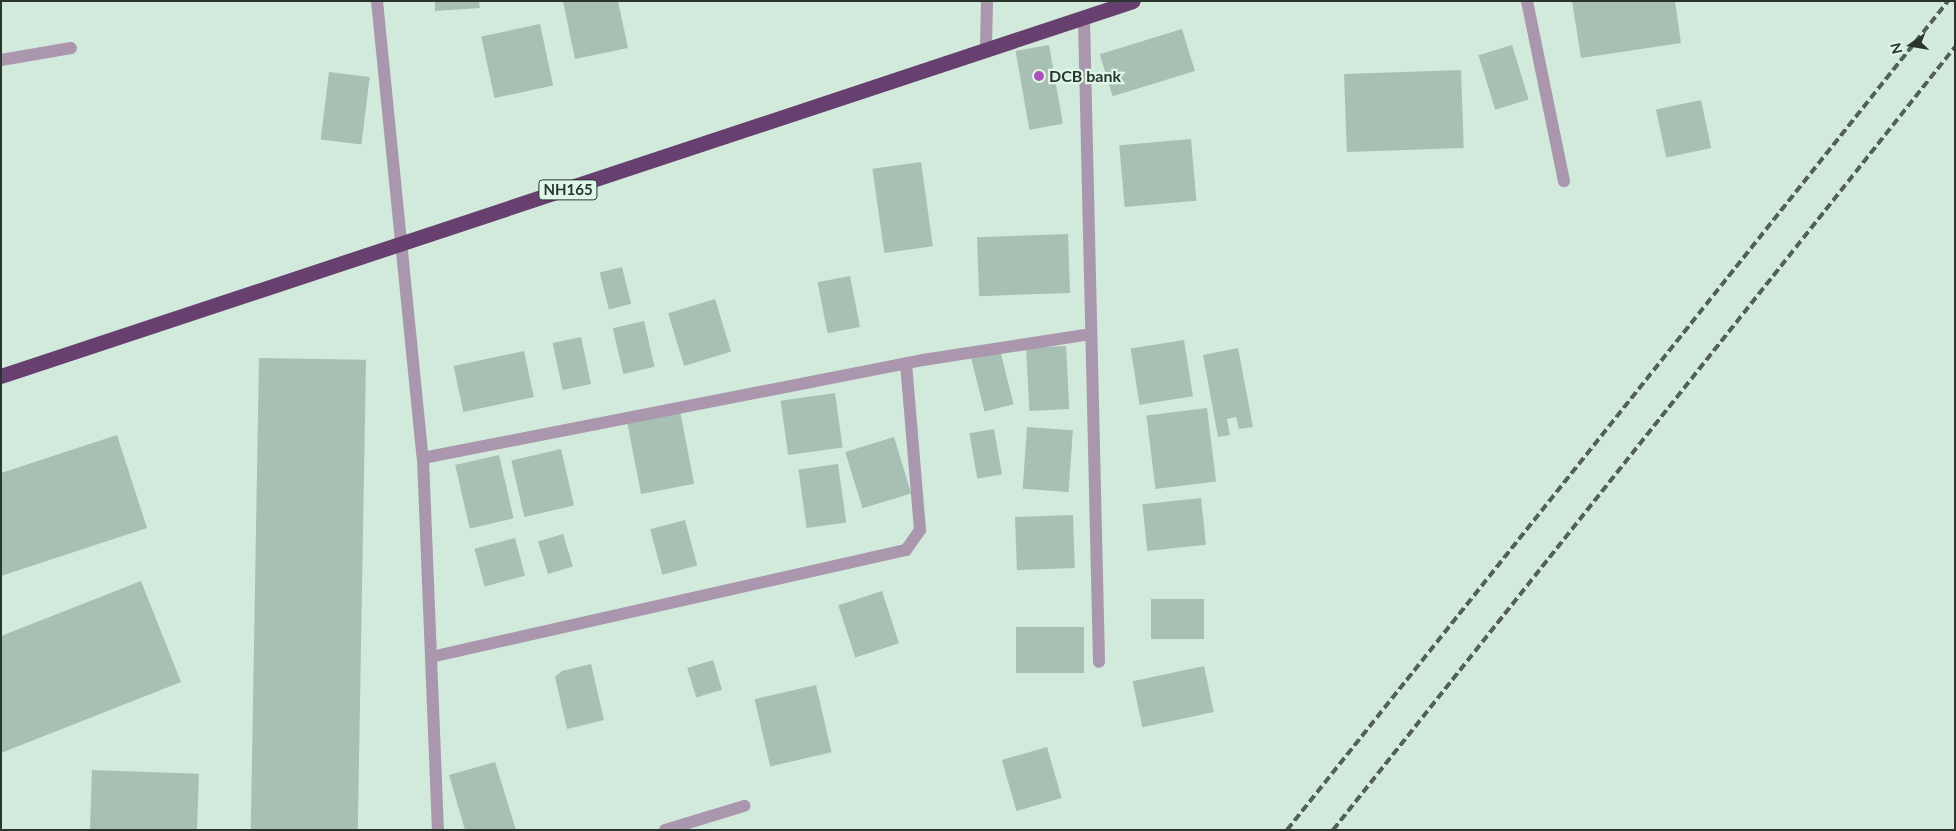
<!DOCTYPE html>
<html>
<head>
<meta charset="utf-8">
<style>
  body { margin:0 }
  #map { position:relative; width:1956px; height:831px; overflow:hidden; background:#d1eadc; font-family:Lato,sans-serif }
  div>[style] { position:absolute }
  .building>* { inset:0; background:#a8c0b3; transform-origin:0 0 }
  .minor>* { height:12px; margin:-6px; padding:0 6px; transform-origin:6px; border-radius:6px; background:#aa97ad }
  .highway>* { height:15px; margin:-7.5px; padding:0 7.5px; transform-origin:7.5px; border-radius:7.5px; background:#68406f }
  .rail>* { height:4px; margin-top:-2px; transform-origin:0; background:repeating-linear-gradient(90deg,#526059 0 8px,transparent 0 12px) }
  .dots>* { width:14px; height:14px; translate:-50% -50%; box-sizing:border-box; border:2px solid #dff7e9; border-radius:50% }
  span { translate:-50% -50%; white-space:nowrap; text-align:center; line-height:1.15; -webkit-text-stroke:4.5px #dff7e9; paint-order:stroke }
  .shield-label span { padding:1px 4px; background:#dff7e9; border:1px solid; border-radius:4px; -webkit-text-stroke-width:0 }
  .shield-label { font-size:15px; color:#2b3530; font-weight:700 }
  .poi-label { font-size:16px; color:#2b3530; font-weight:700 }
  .left { translate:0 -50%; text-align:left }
  .frame { position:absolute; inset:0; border:2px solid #2b3530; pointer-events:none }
  .north { position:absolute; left:1886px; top:20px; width:50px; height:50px; -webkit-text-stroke:4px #dff7e9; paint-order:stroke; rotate:257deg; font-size:14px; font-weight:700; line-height:20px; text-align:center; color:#2b3530 }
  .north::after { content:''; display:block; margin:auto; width:18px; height:22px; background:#2b3530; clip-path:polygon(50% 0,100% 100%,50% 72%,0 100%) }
</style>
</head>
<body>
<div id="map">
  <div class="building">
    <div style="clip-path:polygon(435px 1px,479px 1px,480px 8px,435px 11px)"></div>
    <div style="clip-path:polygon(563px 1px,618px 1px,628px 48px,575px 59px)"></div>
    <div style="clip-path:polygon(1572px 1px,1675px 1px,1681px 43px,1581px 58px)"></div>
    <div style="left:540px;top:24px;width:63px;height:60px;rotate:78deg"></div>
    <div style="left:1182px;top:29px;width:44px;height:86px;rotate:73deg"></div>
    <div style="left:1049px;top:45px;width:80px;height:34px;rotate:80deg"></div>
    <div style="left:1512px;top:45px;width:57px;height:35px;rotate:73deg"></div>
    <div style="left:1461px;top:70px;width:78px;height:117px;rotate:88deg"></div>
    <div style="left:329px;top:72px;width:41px;height:68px;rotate:7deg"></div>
    <div style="left:1701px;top:100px;width:49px;height:46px;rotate:78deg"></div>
    <div style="left:1191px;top:139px;width:62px;height:72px;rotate:85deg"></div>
    <div style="left:921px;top:162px;width:85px;height:49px;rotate:82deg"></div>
    <div style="left:1068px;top:234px;width:59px;height:91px;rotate:88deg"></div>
    <div style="left:622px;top:267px;width:38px;height:23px;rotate:76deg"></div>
    <div style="left:850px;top:276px;width:52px;height:33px;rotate:79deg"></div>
    <div style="left:715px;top:299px;width:55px;height:49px;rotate:73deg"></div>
    <div style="left:644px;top:321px;width:47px;height:32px;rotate:77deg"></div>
    <div style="left:581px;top:337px;width:48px;height:29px;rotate:78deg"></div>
    <div style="left:1184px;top:340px;width:57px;height:54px;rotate:81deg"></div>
    <div style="left:1066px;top:346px;width:63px;height:40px;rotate:87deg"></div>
    <div style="clip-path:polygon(1238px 348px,1253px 427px,1239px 429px,1236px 417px,1227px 419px,1230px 435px,1218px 437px,1203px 355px)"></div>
    <div style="left:1000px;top:350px;width:56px;height:30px;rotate:76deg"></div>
    <div style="left:524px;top:351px;width:47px;height:72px;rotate:78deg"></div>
    <div style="left:259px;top:358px;width:107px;height:472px;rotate:1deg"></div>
    <div style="left:835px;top:393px;width:55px;height:55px;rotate:82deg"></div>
    <div style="left:1207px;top:408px;width:74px;height:61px;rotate:83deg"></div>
    <div style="left:680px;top:411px;width:74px;height:54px;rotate:79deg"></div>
    <div style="left:1027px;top:427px;width:46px;height:62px;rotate:4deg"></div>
    <div style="left:994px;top:429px;width:46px;height:25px;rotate:80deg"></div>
    <div style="clip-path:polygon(117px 435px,147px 528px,1px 576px,1px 473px)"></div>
    <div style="left:894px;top:437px;width:59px;height:51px;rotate:73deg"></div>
    <div style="left:561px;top:449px;width:58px;height:51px;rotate:77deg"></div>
    <div style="left:499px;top:455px;width:65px;height:45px;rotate:77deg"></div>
    <div style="left:838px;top:464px;width:59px;height:40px;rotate:82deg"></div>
    <div style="left:1201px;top:498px;width:47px;height:59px;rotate:84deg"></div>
    <div style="left:1073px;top:515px;width:53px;height:58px;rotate:88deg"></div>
    <div style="left:685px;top:520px;width:47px;height:36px;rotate:75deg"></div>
    <div style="left:563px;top:534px;width:34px;height:26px;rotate:73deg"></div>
    <div style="left:515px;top:538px;width:39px;height:42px;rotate:75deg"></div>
    <div style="clip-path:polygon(141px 581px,181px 682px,1px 753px,1px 636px)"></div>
    <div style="left:882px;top:591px;width:55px;height:46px;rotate:72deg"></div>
    <div style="left:1151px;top:599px;width:53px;height:40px"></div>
    <div style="left:1016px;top:627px;width:68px;height:46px"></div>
    <div style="left:713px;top:660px;width:31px;height:27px;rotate:73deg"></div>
    <div style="clip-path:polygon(591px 664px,604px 720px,567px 729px,555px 677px,562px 671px)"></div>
    <div style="left:1204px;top:666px;width:47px;height:73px;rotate:78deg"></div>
    <div style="left:816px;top:685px;width:69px;height:63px;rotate:77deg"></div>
    <div style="left:1047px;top:747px;width:53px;height:47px;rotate:74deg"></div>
    <div style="clip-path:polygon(495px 762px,516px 830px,465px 830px,449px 775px)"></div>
    <div style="left:92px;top:770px;width:107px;height:60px;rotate:2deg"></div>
  </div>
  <div class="minor">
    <div style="left:377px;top:1px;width:459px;rotate:84.3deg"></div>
    <div style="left:423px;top:458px;width:372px;rotate:87.7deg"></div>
    <div style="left:1527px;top:1px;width:184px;rotate:78.4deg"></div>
    <div style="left:1084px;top:20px;width:642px;rotate:88.66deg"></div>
    <div style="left:986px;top:46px;width:45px;rotate:-88.7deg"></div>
    <div style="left:1px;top:60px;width:71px;rotate:-9.7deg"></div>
    <div style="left:423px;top:458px;width:510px;rotate:-11.09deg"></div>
    <div style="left:923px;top:360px;width:169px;rotate:-8.8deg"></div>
    <div style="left:431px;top:657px;width:487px;rotate:-12.7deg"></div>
    <div style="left:906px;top:550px;width:24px;rotate:-55deg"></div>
    <div style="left:920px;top:530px;width:167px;rotate:-94.8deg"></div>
    <div style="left:665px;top:830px;width:83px;rotate:-16.9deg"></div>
  </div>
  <div class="highway">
    <div style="left:1px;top:376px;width:1192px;rotate:-18.33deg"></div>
  </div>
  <div class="rail">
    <div style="left:1287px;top:830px;width:1060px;rotate:-51.43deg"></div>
    <div style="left:1333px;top:830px;width:1000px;rotate:-51.54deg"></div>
  </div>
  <div class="dots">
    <div style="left:1039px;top:76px;background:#ac51bc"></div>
  </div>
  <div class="shield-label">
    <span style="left:568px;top:190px">NH165</span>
  </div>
  <div class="poi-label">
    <span class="left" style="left:1049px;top:76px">DCB bank</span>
  </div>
  <div class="frame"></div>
  <div class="north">N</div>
</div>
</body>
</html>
